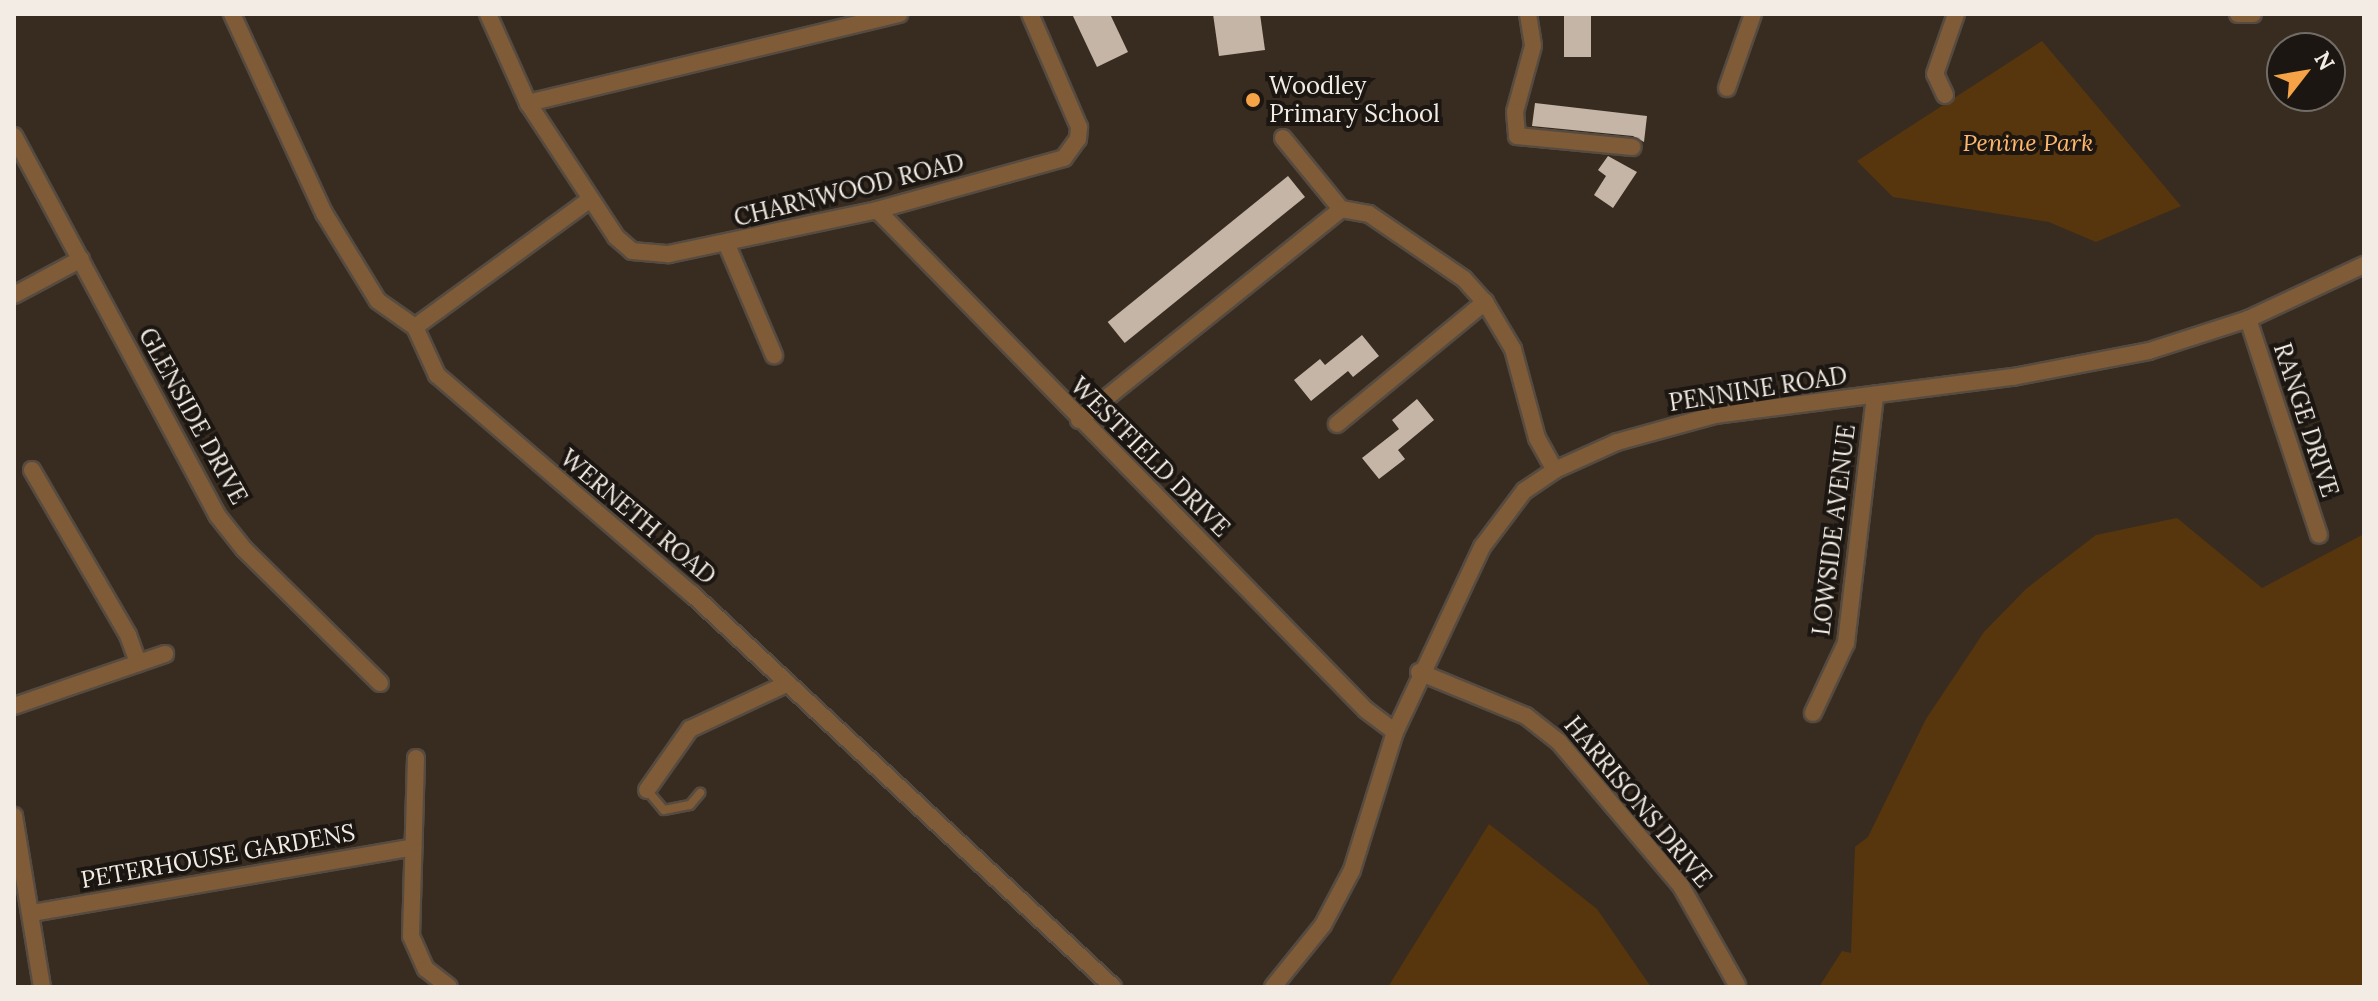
<!DOCTYPE html>
<html>
<head>
<meta charset="utf-8">
<style>
  body { margin:0 }
  #map { position:relative; width:2378px; height:1001px; overflow:hidden; background:#382c21; font-family:Lora,serif }
  div>[style] { position:absolute }
  .green>* { inset:0; background:#58360d }
  .building>* { inset:0; background:#c4b5a6; transform-origin:0 0 }
  .roads { filter:drop-shadow(2px 0 #564b40) drop-shadow(-2px 0 #564b40) drop-shadow(0 2px #564b40) drop-shadow(0 -2px #564b40) }
  .service>* { height:8px; margin:-4px; padding:0 4px; transform-origin:4px; border-radius:4px; background:#7f5b37 }
  .minor>* { height:16px; margin:-8px; padding:0 8px; transform-origin:8px; border-radius:8px; background:#7f5b37 }
  .dots>* { width:22px; height:22px; translate:-50% -50%; box-sizing:border-box; border:4px solid #1b1611; border-radius:50% }
  span { translate:-50% -50%; white-space:nowrap; text-align:center; line-height:1.15; -webkit-text-stroke:8px #1b1611; paint-order:stroke }
  .poi-label { font-size:24px; color:#f3ece4 }
  .left { translate:0 -50%; text-align:left }
  .park-label { font-size:24px; color:#feb66a; font-style:italic }
  .street-label { font-size:24px; color:#f3ece4 }
  .frame { position:absolute; inset:0; border:16px solid #f3ece4; pointer-events:none }
  .north { position:absolute; left:2266px; top:32px; width:80px; height:80px; box-sizing:border-box; background:#1b1611; border:2px solid #716c65; border-radius:50%; rotate:59deg; font-size:22px; font-weight:700; line-height:32px; text-align:center; color:#f3ece4 }
  .north::after { content:''; display:block; margin:auto; width:28px; height:36px; background:#f5a346; clip-path:polygon(50% 0,100% 100%,50% 72%,0 100%) }
</style>
</head>
<body>
<div id="map">
  <div class="green">
    <div style="clip-path:polygon(2042px 41px,2181px 206px,2096px 242px,2049px 222px,1893px 197px,1857px 161px)"></div>
    <div style="clip-path:polygon(2177px 518px,2262px 588px,2364px 534px,2364px 987px,1819px 987px,1842px 951px,1851px 953px,1855px 847px,1868px 837px,1926px 719px,1984px 632px,2026px 589px,2096px 535px)"></div>
    <div style="clip-path:polygon(1489px 824px,1597px 909px,1651px 987px,1388px 987px)"></div>
  </div>
  <div class="building">
    <div style="clip-path:polygon(1072px 14px,1110px 14px,1128px 52px,1097px 67px)"></div>
    <div style="clip-path:polygon(1213px 14px,1260px 14px,1265px 50px,1219px 56px)"></div>
    <div style="left:1564px;top:14px;width:27px;height:43px"></div>
    <div style="clip-path:polygon(1535px 103px,1647px 116px,1644px 142px,1633px 136px,1532px 126px)"></div>
    <div style="clip-path:polygon(1608px 156px,1637px 172px,1613px 208px,1594px 195px,1606px 176px,1598px 170px)"></div>
    <div style="left:1288px;top:176px;width:27px;height:232px;rotate:51deg"></div>
    <div style="clip-path:polygon(1362px 335px,1379px 356px,1353px 377px,1348px 371px,1311px 401px,1294px 380px,1320px 359px,1325px 365px)"></div>
    <div style="clip-path:polygon(1417px 399px,1434px 420px,1398px 450px,1405px 459px,1379px 479px,1362px 458px,1399px 429px,1392px 420px)"></div>
  </div>
  <div class="roads">
    <div class="service">
      <div style="left:647px;top:790px;width:26px;rotate:50deg"></div>
      <div style="left:664px;top:810px;width:26px;rotate:-11deg"></div>
      <div style="left:690px;top:805px;width:16px;rotate:-50deg"></div>
    </div>
    <div class="minor">
      <div style="left:232px;top:14px;width:219px;rotate:65.2deg"></div>
      <div style="left:324px;top:213px;width:103px;rotate:58.5deg"></div>
      <div style="left:378px;top:301px;width:45px;rotate:35.1deg"></div>
      <div style="left:415px;top:327px;width:53px;rotate:65.4deg"></div>
      <div style="left:437px;top:375px;width:336px;rotate:40.7deg"></div>
      <div style="left:692px;top:594px;width:576px;rotate:43.03deg"></div>
      <div style="left:488px;top:14px;width:98px;rotate:65.8deg"></div>
      <div style="left:528px;top:103px;width:160px;rotate:56.7deg"></div>
      <div style="left:616px;top:237px;width:21px;rotate:41deg"></div>
      <div style="left:632px;top:251px;width:37px;rotate:5deg"></div>
      <div style="left:669px;top:254px;width:213px;rotate:-11.9deg"></div>
      <div style="left:877px;top:210px;width:194px;rotate:-15.5deg"></div>
      <div style="left:1064px;top:158px;width:24px;rotate:-54deg"></div>
      <div style="left:1078px;top:139px;width:12px;rotate:-85deg"></div>
      <div style="left:1079px;top:127px;width:123px;rotate:-113.4deg"></div>
      <div style="left:1528px;top:14px;width:32px;rotate:81deg"></div>
      <div style="left:1533px;top:46px;width:68px;rotate:105.3deg"></div>
      <div style="left:1515px;top:112px;width:24px;rotate:85deg"></div>
      <div style="left:1517px;top:136px;width:116px;rotate:5.5deg"></div>
      <div style="left:2238px;top:14px;width:15px"></div>
      <div style="left:1727px;top:88px;width:78px;rotate:-70.6deg"></div>
      <div style="left:1945px;top:95px;width:23px;rotate:-115deg"></div>
      <div style="left:1935px;top:74px;width:64px;rotate:-70.7deg"></div>
      <div style="left:528px;top:103px;width:382px;rotate:-13.5deg"></div>
      <div style="left:14px;top:136px;width:430px;rotate:61.8deg"></div>
      <div style="left:217px;top:515px;width:43px;rotate:51.5deg"></div>
      <div style="left:244px;top:549px;width:191px;rotate:44.6deg"></div>
      <div style="left:1283px;top:138px;width:92px;rotate:50.8deg"></div>
      <div style="left:1341px;top:209px;width:28px;rotate:10deg"></div>
      <div style="left:1369px;top:214px;width:115px;rotate:34.4deg"></div>
      <div style="left:1464px;top:279px;width:31px;rotate:48deg"></div>
      <div style="left:1485px;top:302px;width:55px;rotate:59.2deg"></div>
      <div style="left:1513px;top:349px;width:92px;rotate:74.9deg"></div>
      <div style="left:1537px;top:438px;width:37px;rotate:61deg"></div>
      <div style="left:877px;top:210px;width:699px;rotate:45.64deg"></div>
      <div style="left:1366px;top:710px;width:36px;rotate:37deg"></div>
      <div style="left:727px;top:245px;width:120px;rotate:66.9deg"></div>
      <div style="left:14px;top:295px;width:76px;rotate:-28.2deg"></div>
      <div style="left:2248px;top:319px;width:227px;rotate:71.8deg"></div>
      <div style="left:415px;top:327px;width:215px;rotate:-36.1deg"></div>
      <div style="left:1079px;top:420px;width:336px;rotate:-38.8deg"></div>
      <div style="left:1337px;top:424px;width:192px;rotate:-39.5deg"></div>
      <div style="left:32px;top:470px;width:191px;rotate:59.8deg"></div>
      <div style="left:128px;top:635px;width:30px;rotate:70deg"></div>
      <div style="left:1419px;top:672px;width:116px;rotate:22.4deg"></div>
      <div style="left:1526px;top:716px;width:42px;rotate:38.2deg"></div>
      <div style="left:1559px;top:742px;width:189px;rotate:49.7deg"></div>
      <div style="left:1681px;top:886px;width:114px;rotate:60.5deg"></div>
      <div style="left:14px;top:706px;width:160px;rotate:-19deg"></div>
      <div style="left:1813px;top:713px;width:77px;rotate:-64.8deg"></div>
      <div style="left:1846px;top:643px;width:250px;rotate:-83.3deg"></div>
      <div style="left:416px;top:758px;width:178px;rotate:91.6deg"></div>
      <div style="left:411px;top:936px;width:36px;rotate:66deg"></div>
      <div style="left:426px;top:969px;width:29px;rotate:38deg"></div>
      <div style="left:647px;top:790px;width:75px;rotate:-54.8deg"></div>
      <div style="left:690px;top:729px;width:108px;rotate:-25.1deg"></div>
      <div style="left:14px;top:816px;width:173px;rotate:80.7deg"></div>
      <div style="left:32px;top:913px;width:387px;rotate:-9.8deg"></div>
      <div style="left:1273px;top:987px;width:80px;rotate:-51.1deg"></div>
      <div style="left:1323px;top:925px;width:62px;rotate:-62.2deg"></div>
      <div style="left:1352px;top:870px;width:145px;rotate:-72.7deg"></div>
      <div style="left:1395px;top:732px;width:204px;rotate:-64.8deg"></div>
      <div style="left:1482px;top:547px;width:70px;rotate:-53.1deg"></div>
      <div style="left:1524px;top:491px;width:37px;rotate:-34deg"></div>
      <div style="left:1555px;top:470px;width:68px;rotate:-24.3deg"></div>
      <div style="left:1617px;top:442px;width:102px;rotate:-15.4deg"></div>
      <div style="left:1715px;top:415px;width:300px;rotate:-7.3deg"></div>
      <div style="left:2013px;top:377px;width:138px;rotate:-10.8deg"></div>
      <div style="left:2149px;top:351px;width:104px;rotate:-17.9deg"></div>
      <div style="left:2248px;top:319px;width:128px;rotate:-25deg"></div>
    </div>
  </div>
  <div class="dots">
    <div style="left:1253px;top:100px;background:#f5a346"></div>
  </div>
  <div class="poi-label">
    <span class="left" style="left:1269px;top:100px">Woodley<br>Primary School</span>
  </div>
  <div class="park-label">
    <span style="left:2028px;top:143px">Penine Park</span>
  </div>
  <div class="street-label">
    <span style="left:849px;top:190px;rotate:-14deg">CHARNWOOD ROAD</span>
    <span style="left:1758px;top:389px;rotate:-9deg">PENNINE ROAD</span>
    <span style="left:193px;top:416px;rotate:61deg">GLENSIDE DRIVE</span>
    <span style="left:2306px;top:420px;rotate:72deg">RANGE DRIVE</span>
    <span style="left:1150px;top:457px;rotate:45deg">WESTFIELD DRIVE</span>
    <span style="left:638px;top:517px;rotate:40deg">WERNETH ROAD</span>
    <span style="left:1834px;top:530px;rotate:-83deg">LOWSIDE AVENUE</span>
    <span style="left:1638px;top:802px;rotate:50deg">HARRISONS DRIVE</span>
    <span style="left:218px;top:856px;rotate:-10deg">PETERHOUSE GARDENS</span>
  </div>
  <div class="frame"></div>
  <div class="north">N</div>
</div>
</body>
</html>
